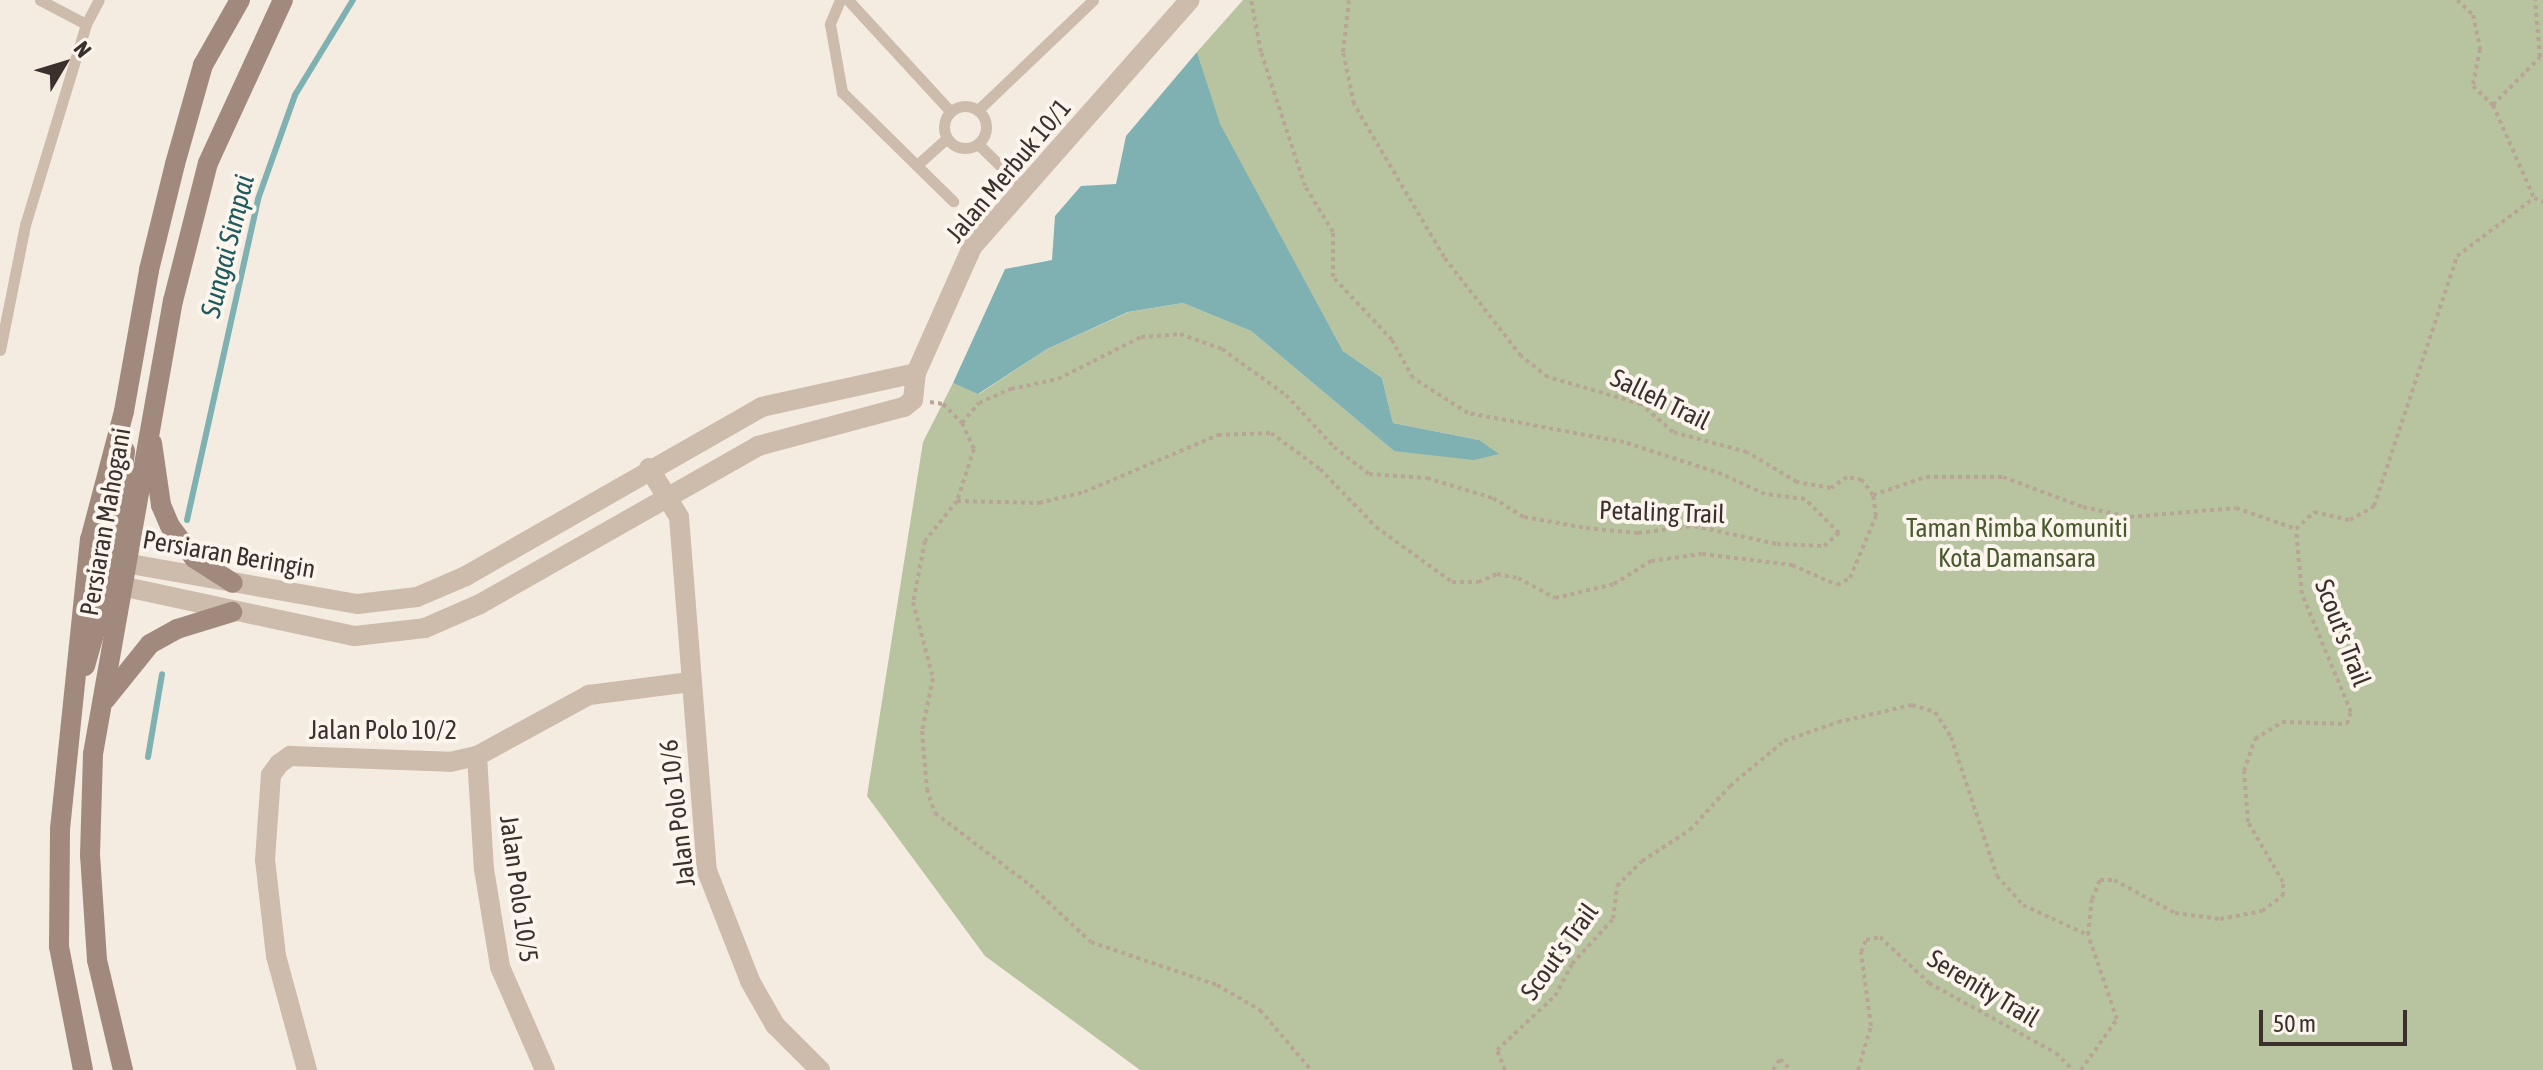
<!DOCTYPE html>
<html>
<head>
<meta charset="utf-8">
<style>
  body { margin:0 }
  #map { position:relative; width:2543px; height:1070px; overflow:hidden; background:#f4ebe1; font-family:"Asap Condensed",sans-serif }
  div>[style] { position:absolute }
  .green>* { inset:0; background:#b8c4a0 }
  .water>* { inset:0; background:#7fb0b2 }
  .stream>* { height:6px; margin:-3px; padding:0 3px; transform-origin:3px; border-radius:3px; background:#7fb0b2 }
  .path>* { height:4px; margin-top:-2px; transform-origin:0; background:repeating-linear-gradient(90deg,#b9a596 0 4px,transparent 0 8px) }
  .lane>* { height:11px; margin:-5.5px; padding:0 5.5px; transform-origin:5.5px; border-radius:5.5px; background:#cdbbac }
  .lane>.ring { margin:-5.5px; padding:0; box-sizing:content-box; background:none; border:11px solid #cdbbac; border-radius:50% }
  .street>* { height:20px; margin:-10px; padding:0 10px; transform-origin:10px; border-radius:10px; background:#cdbbac }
  .secondary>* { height:20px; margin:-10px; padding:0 10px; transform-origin:10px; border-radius:10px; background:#a18a7d }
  span { translate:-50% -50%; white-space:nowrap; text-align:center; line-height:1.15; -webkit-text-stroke:8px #fbf5ee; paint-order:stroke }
  .street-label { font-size:26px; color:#3b302b }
  .park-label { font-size:26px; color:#4a5a2e }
  .water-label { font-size:28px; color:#1f5a5e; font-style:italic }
  .north { position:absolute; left:24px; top:24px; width:80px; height:80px; -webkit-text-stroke:6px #fbf5ee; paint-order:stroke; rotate:52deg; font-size:22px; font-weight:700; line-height:32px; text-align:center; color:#3b302b }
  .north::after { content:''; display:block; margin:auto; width:28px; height:36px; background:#3b302b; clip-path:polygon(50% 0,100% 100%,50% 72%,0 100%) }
  .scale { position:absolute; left:2259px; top:1010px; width:148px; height:36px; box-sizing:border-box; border:4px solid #3b302b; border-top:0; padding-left:10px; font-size:24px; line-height:28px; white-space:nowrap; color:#3b302b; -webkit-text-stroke:6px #fbf5ee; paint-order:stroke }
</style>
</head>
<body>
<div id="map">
  <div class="green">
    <div style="clip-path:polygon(1243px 0,2543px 0,2543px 1070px,1140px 1070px,985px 956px,867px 796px,923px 442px,953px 383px,979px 394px,1047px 349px,1129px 312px,1183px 303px,1251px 331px,1394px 451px,1479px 440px,1393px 423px,1382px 378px,1343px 351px,1219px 124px,1197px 52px)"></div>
  </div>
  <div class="water">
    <div style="clip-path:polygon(1197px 52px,1220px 124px,1343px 351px,1382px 378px,1393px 423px,1479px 440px,1499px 454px,1474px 460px,1394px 451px,1251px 331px,1183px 303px,1128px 312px,1047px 349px,978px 394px,953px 383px,1005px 269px,1052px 260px,1055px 216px,1081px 186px,1116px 184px,1126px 136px)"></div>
  </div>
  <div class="stream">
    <div style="left:187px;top:520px;width:329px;rotate:-77.5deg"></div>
    <div style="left:258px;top:199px;width:110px;rotate:-70.4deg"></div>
    <div style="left:295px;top:95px;width:111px;rotate:-58.6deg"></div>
    <div style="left:148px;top:757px;width:84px;rotate:-80.4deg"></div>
  </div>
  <div class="path">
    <div style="left:2457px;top:0;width:22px;rotate:43deg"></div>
    <div style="left:2473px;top:15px;width:35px;rotate:78deg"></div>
    <div style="left:2480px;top:49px;width:38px;rotate:101deg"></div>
    <div style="left:2473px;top:86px;width:28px;rotate:44deg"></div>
    <div style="left:2493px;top:105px;width:102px;rotate:66.2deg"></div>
    <div style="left:2493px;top:105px;width:67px;rotate:-45.6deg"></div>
    <div style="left:2540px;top:57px;width:57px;rotate:-95deg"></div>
    <div style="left:2534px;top:198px;width:10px;rotate:24deg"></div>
    <div style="left:930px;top:402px;width:13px;rotate:9deg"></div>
    <div style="left:943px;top:404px;width:27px;rotate:45deg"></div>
    <div style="left:962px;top:423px;width:29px;rotate:65deg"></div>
    <div style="left:974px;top:449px;width:55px;rotate:108.1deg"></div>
    <div style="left:957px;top:501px;width:51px;rotate:128.7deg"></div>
    <div style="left:925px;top:541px;width:62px;rotate:101.1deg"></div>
    <div style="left:913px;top:602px;width:79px;rotate:75.3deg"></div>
    <div style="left:933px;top:678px;width:54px;rotate:101.7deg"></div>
    <div style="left:922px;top:731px;width:58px;rotate:85.1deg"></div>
    <div style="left:927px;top:789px;width:25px;rotate:72deg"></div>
    <div style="left:935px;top:813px;width:119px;rotate:37.2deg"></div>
    <div style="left:1030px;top:885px;width:83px;rotate:43.1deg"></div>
    <div style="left:1091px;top:942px;width:133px;rotate:18.8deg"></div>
    <div style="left:1217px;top:985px;width:50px;rotate:30.2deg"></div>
    <div style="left:1260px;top:1010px;width:79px;rotate:49.6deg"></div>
    <div style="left:962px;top:423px;width:26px;rotate:-50deg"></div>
    <div style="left:979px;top:403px;width:35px;rotate:-24deg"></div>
    <div style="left:1011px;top:389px;width:48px;rotate:-12deg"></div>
    <div style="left:1058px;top:379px;width:93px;rotate:-26.8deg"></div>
    <div style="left:1141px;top:337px;width:39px;rotate:-4deg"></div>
    <div style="left:1180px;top:334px;width:45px;rotate:19.7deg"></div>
    <div style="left:1222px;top:349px;width:79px;rotate:35.7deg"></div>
    <div style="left:1286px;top:395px;width:71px;rotate:47.3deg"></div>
    <div style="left:1334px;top:447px;width:44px;rotate:37.6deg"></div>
    <div style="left:1369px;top:474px;width:58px;rotate:3.9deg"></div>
    <div style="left:1427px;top:478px;width:69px;rotate:16.9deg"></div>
    <div style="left:1493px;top:498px;width:36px;rotate:32deg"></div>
    <div style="left:1524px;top:517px;width:63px;rotate:10.1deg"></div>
    <div style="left:1586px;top:528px;width:52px;rotate:5.5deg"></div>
    <div style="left:1638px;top:533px;width:56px;rotate:-7.1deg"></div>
    <div style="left:1694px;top:526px;width:85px;rotate:12.2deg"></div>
    <div style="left:1777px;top:544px;width:47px;rotate:2.4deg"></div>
    <div style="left:1824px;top:546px;width:20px;rotate:-41deg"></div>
    <div style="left:1839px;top:533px;width:48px;rotate:-135deg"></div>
    <div style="left:1805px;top:499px;width:40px;rotate:-172.9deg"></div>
    <div style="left:1765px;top:494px;width:47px;rotate:-155.1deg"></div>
    <div style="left:1722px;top:474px;width:103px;rotate:-161.9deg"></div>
    <div style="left:1624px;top:442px;width:159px;rotate:-169.5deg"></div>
    <div style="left:1468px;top:413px;width:65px;rotate:-147.5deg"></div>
    <div style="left:1413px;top:378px;width:43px;rotate:-118.9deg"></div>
    <div style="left:1392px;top:340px;width:86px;rotate:-133.1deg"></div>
    <div style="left:1333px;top:277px;width:45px;rotate:-90deg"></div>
    <div style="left:1333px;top:232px;width:54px;rotate:-121.3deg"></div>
    <div style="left:1305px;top:186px;width:141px;rotate:-108.2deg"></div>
    <div style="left:1261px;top:52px;width:53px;rotate:-100.9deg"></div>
    <div style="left:1873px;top:495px;width:56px;rotate:-18.8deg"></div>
    <div style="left:1926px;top:477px;width:77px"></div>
    <div style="left:2003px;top:477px;width:85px;rotate:20.6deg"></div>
    <div style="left:2083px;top:507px;width:48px;rotate:12deg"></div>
    <div style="left:2130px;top:517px;width:106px;rotate:-4.9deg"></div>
    <div style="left:2236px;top:508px;width:64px;rotate:19.3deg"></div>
    <div style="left:957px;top:501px;width:82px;rotate:1.4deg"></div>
    <div style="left:1039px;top:503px;width:46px;rotate:-13.7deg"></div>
    <div style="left:1084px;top:492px;width:146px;rotate:-23deg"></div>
    <div style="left:1218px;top:435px;width:53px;rotate:-2.2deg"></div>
    <div style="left:1271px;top:433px;width:61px;rotate:36.3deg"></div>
    <div style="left:1320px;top:469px;width:81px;rotate:46deg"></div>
    <div style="left:1376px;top:527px;width:94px;rotate:35.9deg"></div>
    <div style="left:1452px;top:582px;width:26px"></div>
    <div style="left:1478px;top:582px;width:21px;rotate:-23deg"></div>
    <div style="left:1497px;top:574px;width:21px;rotate:11deg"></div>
    <div style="left:1518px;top:578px;width:42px;rotate:28.4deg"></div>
    <div style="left:1555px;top:598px;width:61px;rotate:-13.3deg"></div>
    <div style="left:1614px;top:584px;width:44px;rotate:-31.9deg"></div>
    <div style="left:1651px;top:561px;width:51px;rotate:-7.8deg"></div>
    <div style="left:1702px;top:554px;width:91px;rotate:7deg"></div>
    <div style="left:1792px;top:565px;width:49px;rotate:24deg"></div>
    <div style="left:1837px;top:585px;width:15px;rotate:-28deg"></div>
    <div style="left:1850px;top:578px;width:67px;rotate:-67.2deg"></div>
    <div style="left:1876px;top:516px;width:21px;rotate:-98deg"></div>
    <div style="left:1873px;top:495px;width:19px;rotate:-126deg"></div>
    <div style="left:1862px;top:480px;width:15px;rotate:-169deg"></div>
    <div style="left:1847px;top:477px;width:19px;rotate:145deg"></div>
    <div style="left:1831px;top:488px;width:35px;rotate:-170deg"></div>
    <div style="left:1797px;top:482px;width:58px;rotate:-149deg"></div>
    <div style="left:1747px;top:452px;width:77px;rotate:-164.9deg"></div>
    <div style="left:1673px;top:432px;width:43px;rotate:-138.8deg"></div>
    <div style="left:1641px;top:404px;width:97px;rotate:-163.8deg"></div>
    <div style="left:1548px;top:377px;width:34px;rotate:-142deg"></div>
    <div style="left:1521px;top:356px;width:125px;rotate:-127.9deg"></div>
    <div style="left:1444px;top:257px;width:178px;rotate:-120.5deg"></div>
    <div style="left:1354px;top:104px;width:53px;rotate:-101.9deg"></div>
    <div style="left:1343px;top:52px;width:52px;rotate:-83.4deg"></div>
    <div style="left:1505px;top:1070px;width:22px;rotate:-112deg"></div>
    <div style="left:1497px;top:1050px;width:79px;rotate:-43deg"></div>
    <div style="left:1555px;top:996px;width:36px;rotate:-62deg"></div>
    <div style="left:1572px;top:964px;width:61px;rotate:-47.7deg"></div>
    <div style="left:1613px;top:919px;width:33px;rotate:-83deg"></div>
    <div style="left:1617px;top:886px;width:35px;rotate:-45deg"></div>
    <div style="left:1642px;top:861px;width:57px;rotate:-32.9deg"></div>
    <div style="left:1690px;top:830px;width:59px;rotate:-47.7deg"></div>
    <div style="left:1730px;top:786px;width:70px;rotate:-39.8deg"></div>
    <div style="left:1784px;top:741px;width:57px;rotate:-19.4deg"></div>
    <div style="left:1838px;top:722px;width:76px;rotate:-12.9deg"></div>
    <div style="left:1912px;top:705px;width:24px;rotate:17deg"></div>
    <div style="left:1935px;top:712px;width:30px;rotate:57deg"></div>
    <div style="left:1951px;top:737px;width:146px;rotate:71.7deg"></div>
    <div style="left:1997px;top:876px;width:39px;rotate:48deg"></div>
    <div style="left:2023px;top:905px;width:72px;rotate:24.8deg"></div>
    <div style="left:2088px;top:935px;width:36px;rotate:-84deg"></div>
    <div style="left:2092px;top:899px;width:21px;rotate:-67deg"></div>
    <div style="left:2100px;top:880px;width:14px"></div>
    <div style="left:2114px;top:880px;width:69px;rotate:28.4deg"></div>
    <div style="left:2175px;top:913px;width:45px;rotate:7.6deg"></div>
    <div style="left:2220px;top:919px;width:43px;rotate:-10.8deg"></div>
    <div style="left:2262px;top:911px;width:26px;rotate:-36deg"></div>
    <div style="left:2283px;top:896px;width:14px;rotate:-90deg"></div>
    <div style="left:2283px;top:882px;width:69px;rotate:-120.3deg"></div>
    <div style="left:2248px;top:822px;width:51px;rotate:-94.5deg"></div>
    <div style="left:2244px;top:771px;width:34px;rotate:-71deg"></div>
    <div style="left:2255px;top:739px;width:32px;rotate:-32deg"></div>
    <div style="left:2282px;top:722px;width:65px;rotate:1.8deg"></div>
    <div style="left:2347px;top:724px;width:13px;rotate:-72deg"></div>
    <div style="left:2351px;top:712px;width:128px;rotate:-112.6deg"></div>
    <div style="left:2302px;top:594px;width:65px;rotate:-95.3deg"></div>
    <div style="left:2296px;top:529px;width:25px;rotate:-43deg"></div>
    <div style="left:2314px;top:512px;width:37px;rotate:13deg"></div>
    <div style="left:2350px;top:520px;width:28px;rotate:-30deg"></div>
    <div style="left:2374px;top:506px;width:263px;rotate:-71.6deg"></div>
    <div style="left:2457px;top:256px;width:96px;rotate:-37deg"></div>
    <div style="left:1773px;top:1070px;width:13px;rotate:-58deg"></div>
    <div style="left:1780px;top:1059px;width:16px;rotate:45deg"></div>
    <div style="left:1858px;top:1070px;width:46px;rotate:-73.5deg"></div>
    <div style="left:1871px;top:1026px;width:75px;rotate:-97.7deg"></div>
    <div style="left:1861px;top:952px;width:13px;rotate:-67deg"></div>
    <div style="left:1866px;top:940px;width:14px;rotate:-12deg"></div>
    <div style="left:1880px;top:937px;width:67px;rotate:43.2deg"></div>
    <div style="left:1929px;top:983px;width:145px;rotate:28.9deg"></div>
    <div style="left:2056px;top:1053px;width:24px;rotate:45deg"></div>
    <div style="left:2081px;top:1070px;width:62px;rotate:-54.8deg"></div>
    <div style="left:2117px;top:1019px;width:89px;rotate:-109deg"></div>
  </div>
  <div class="lane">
    <div style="left:40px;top:0;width:52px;rotate:27.6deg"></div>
    <div style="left:840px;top:0;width:26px;rotate:113deg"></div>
    <div style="left:830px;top:24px;width:69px;rotate:80deg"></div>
    <div style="left:842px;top:92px;width:156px;rotate:44.5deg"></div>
    <div style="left:848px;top:0;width:151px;rotate:47.4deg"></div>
    <div class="ring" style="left:944px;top:106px;width:31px;height:31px"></div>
    <div style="left:978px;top:110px;width:159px;rotate:-43.7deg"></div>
    <div style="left:978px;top:144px;width:64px;rotate:44.4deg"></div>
    <div style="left:917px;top:165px;width:40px;rotate:-42deg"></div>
    <div style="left:0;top:350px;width:127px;rotate:-78.7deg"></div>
    <div style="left:25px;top:225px;width:210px;rotate:-73.1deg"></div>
    <div style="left:86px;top:24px;width:27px;rotate:-62deg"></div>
  </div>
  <div class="street">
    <div style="left:916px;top:373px;width:158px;rotate:167.6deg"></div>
    <div style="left:762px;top:407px;width:341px;rotate:150.3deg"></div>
    <div style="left:466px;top:576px;width:53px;rotate:156.8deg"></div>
    <div style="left:417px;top:597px;width:60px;rotate:173.3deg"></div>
    <div style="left:357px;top:604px;width:236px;rotate:-170deg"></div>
    <div style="left:125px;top:563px;width:15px;rotate:148deg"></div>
    <div style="left:112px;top:571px;width:17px;rotate:59deg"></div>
    <div style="left:121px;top:586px;width:239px;rotate:12.1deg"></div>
    <div style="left:355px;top:636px;width:70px;rotate:-6.5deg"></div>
    <div style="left:425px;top:628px;width:60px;rotate:-23.6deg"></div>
    <div style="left:480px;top:604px;width:320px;rotate:-29.6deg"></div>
    <div style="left:758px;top:446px;width:151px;rotate:-15deg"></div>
    <div style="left:904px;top:407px;width:11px;rotate:-38deg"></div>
    <div style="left:913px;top:400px;width:27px;rotate:-84deg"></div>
    <div style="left:916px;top:373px;width:138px;rotate:-66deg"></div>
    <div style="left:972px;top:247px;width:329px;rotate:-48.6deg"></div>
    <div style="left:649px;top:468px;width:57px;rotate:58.5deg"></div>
    <div style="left:679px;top:517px;width:355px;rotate:85.5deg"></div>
    <div style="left:707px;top:871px;width:118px;rotate:68.6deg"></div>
    <div style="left:750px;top:981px;width:51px;rotate:60.4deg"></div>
    <div style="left:775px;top:1025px;width:64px;rotate:45deg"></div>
    <div style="left:477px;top:756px;width:113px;rotate:86.5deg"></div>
    <div style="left:484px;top:869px;width:99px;rotate:80.7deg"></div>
    <div style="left:500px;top:967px;width:112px;rotate:66.4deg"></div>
    <div style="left:307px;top:1070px;width:118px;rotate:-105.2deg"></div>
    <div style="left:276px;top:956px;width:97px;rotate:-96.5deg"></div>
    <div style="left:265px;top:860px;width:85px;rotate:-86deg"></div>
    <div style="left:271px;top:775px;width:14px;rotate:-54deg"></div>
    <div style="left:279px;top:764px;width:14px;rotate:-36deg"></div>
    <div style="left:290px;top:756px;width:160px;rotate:2.1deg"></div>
    <div style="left:450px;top:762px;width:28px;rotate:-13deg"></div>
    <div style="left:477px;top:756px;width:128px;rotate:-28.6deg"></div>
    <div style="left:589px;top:695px;width:102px;rotate:-7.3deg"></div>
  </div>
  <div class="secondary">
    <div style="left:152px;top:443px;width:63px;rotate:81.7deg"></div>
    <div style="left:161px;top:505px;width:23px;rotate:67deg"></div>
    <div style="left:170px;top:526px;width:40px;rotate:53deg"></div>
    <div style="left:194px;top:558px;width:46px;rotate:32.7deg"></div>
    <div style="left:85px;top:666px;width:99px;rotate:-74.1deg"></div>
    <div style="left:112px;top:571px;width:121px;rotate:-83.8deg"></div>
    <div style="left:105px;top:700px;width:72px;rotate:-51.2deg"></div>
    <div style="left:150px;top:644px;width:31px;rotate:-29deg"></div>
    <div style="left:177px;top:629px;width:58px;rotate:-17.2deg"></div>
    <div style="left:83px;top:1070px;width:126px;rotate:-101deg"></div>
    <div style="left:59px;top:946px;width:117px;rotate:-89.5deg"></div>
    <div style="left:60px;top:829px;width:291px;rotate:-84.1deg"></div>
    <div style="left:90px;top:540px;width:133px;rotate:-75.2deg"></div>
    <div style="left:124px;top:411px;width:143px;rotate:-79.9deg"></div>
    <div style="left:149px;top:270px;width:109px;rotate:-76.2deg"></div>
    <div style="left:175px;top:164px;width:103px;rotate:-74.2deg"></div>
    <div style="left:203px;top:65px;width:75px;rotate:-60.4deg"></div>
    <div style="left:123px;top:1070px;width:113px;rotate:-103.3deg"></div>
    <div style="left:97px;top:960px;width:105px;rotate:-93.8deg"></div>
    <div style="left:90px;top:855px;width:101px;rotate:-88.3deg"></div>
    <div style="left:93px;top:754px;width:460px;rotate:-80deg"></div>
    <div style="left:173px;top:301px;width:142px;rotate:-75.8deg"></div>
    <div style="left:208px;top:163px;width:179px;rotate:-65.3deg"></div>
  </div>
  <div class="street-label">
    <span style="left:1009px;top:171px;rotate:-50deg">Jalan Merbuk 10/1</span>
    <span style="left:1660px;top:400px;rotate:26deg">Salleh Trail</span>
    <span style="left:1662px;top:513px;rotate:2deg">Petaling Trail</span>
    <span style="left:106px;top:522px;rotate:-80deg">Persiaran Mahogani</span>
    <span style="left:229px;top:555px;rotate:10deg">Persiaran Beringin</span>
    <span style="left:2342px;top:633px;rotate:69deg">Scout's Trail</span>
    <span style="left:383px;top:731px">Jalan Polo 10/2</span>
    <span style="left:678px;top:813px;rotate:-97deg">Jalan Polo 10/6</span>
    <span style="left:518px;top:889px;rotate:82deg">Jalan Polo 10/5</span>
    <span style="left:1560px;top:952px;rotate:-54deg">Scout's Trail</span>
    <span style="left:1983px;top:989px;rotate:31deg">Serenity Trail</span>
  </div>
  <div class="park-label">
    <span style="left:2017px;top:544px">Taman Rimba Komuniti<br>Kota Damansara</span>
  </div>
  <div class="water-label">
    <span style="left:227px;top:246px;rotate:-76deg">Sungai Simpai</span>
  </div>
  <div class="north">N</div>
  <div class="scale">50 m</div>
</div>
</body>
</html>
